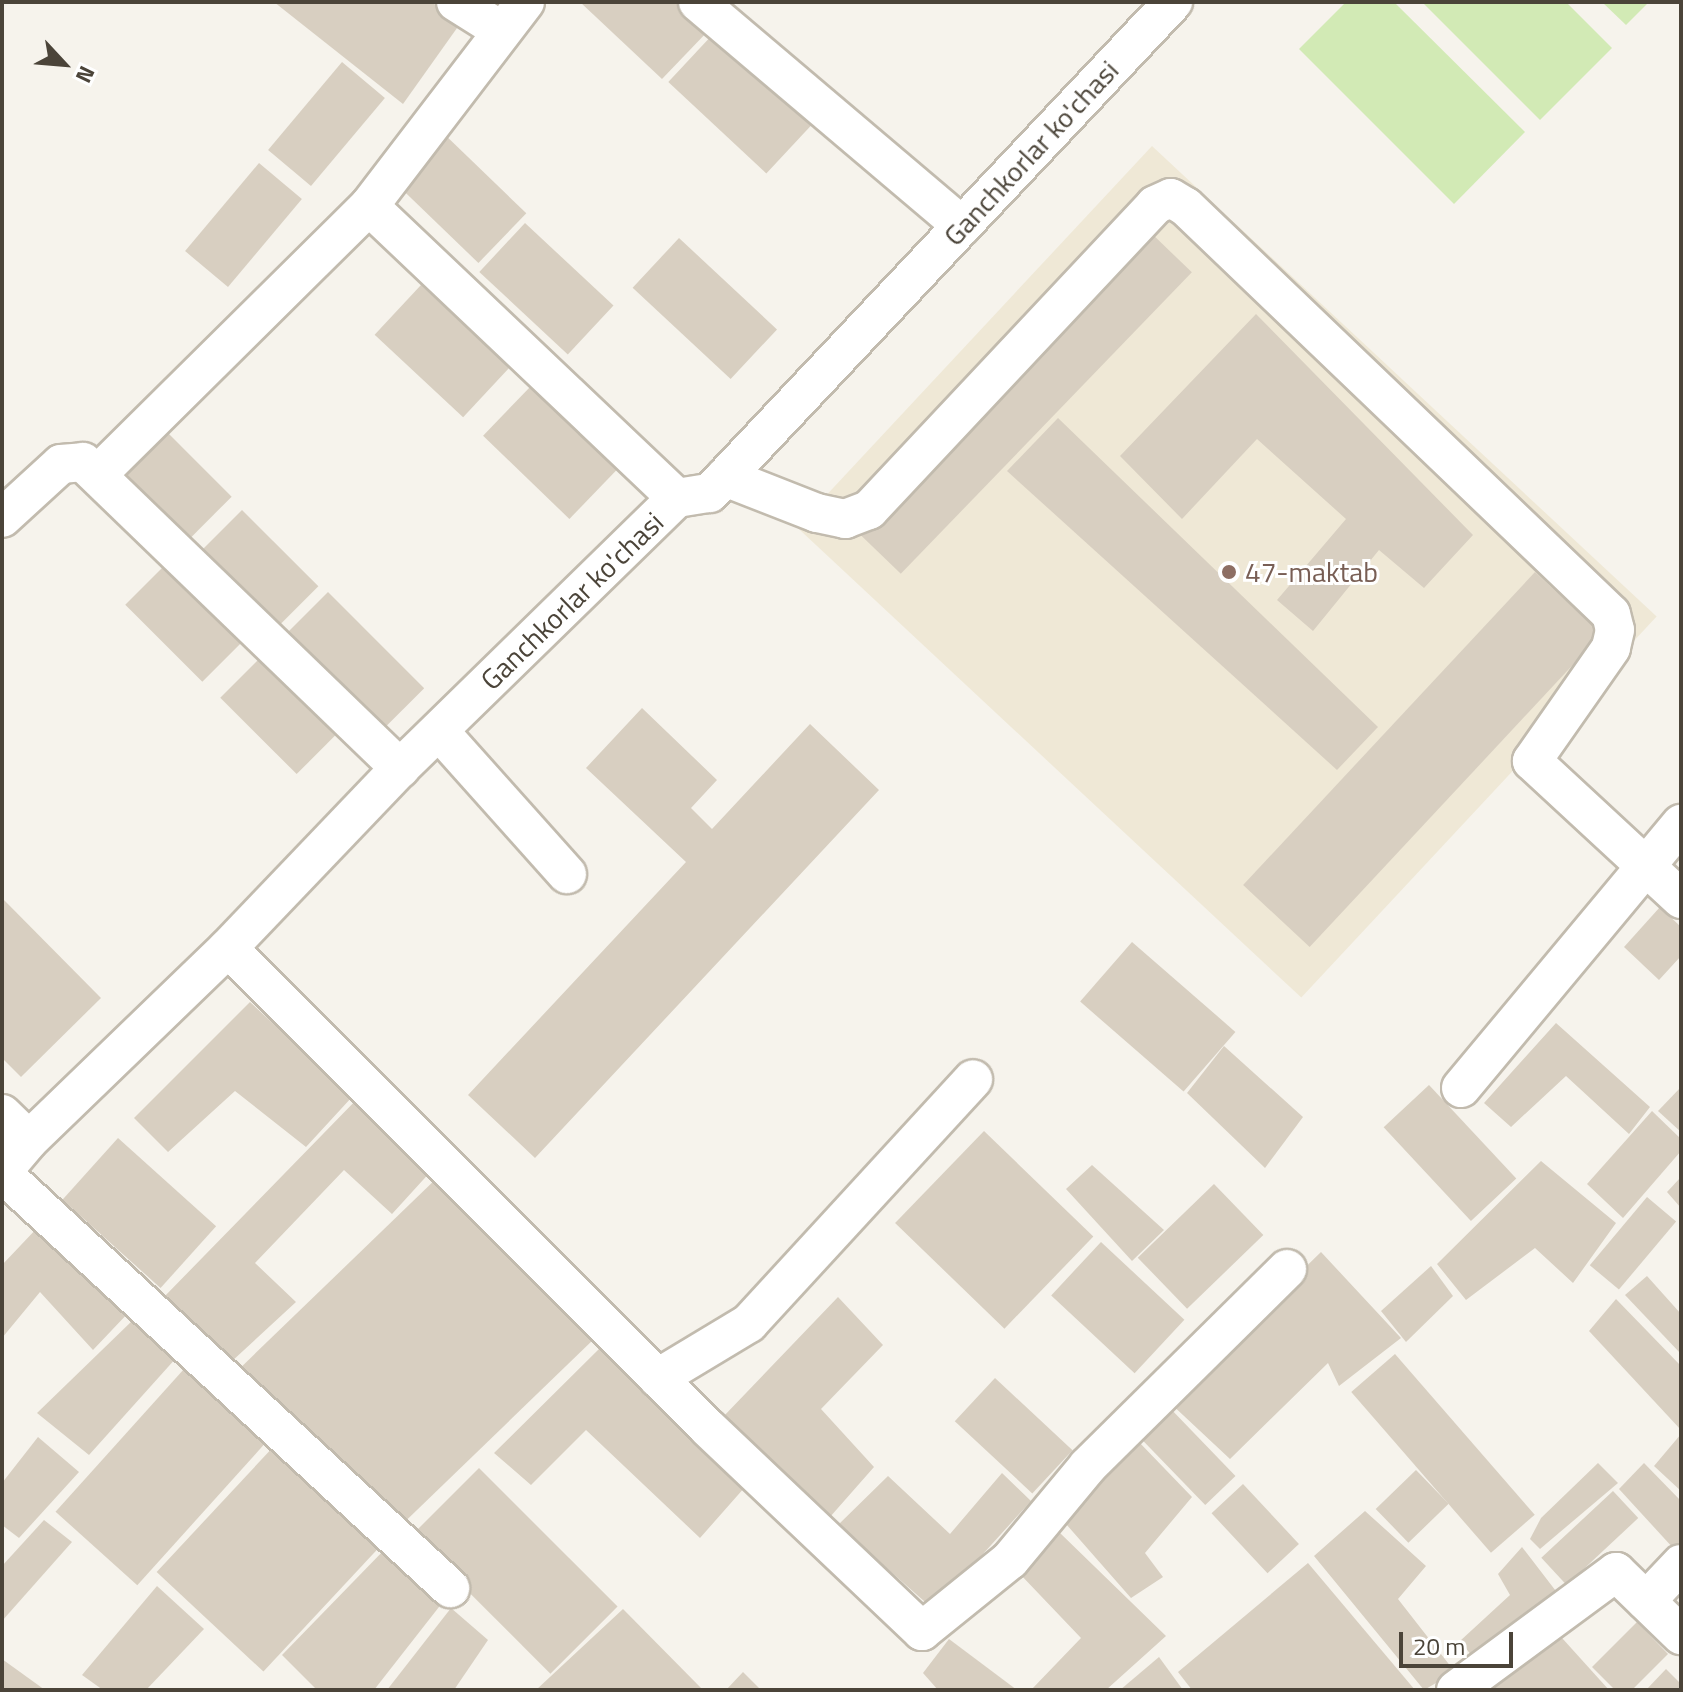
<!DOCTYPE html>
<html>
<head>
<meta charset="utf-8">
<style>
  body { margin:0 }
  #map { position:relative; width:1683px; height:1692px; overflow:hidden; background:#f6f3ec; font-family:"Titillium Web",sans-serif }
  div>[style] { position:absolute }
  .education>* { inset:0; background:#efe8d6; transform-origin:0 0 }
  .green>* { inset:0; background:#d2eab5 }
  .building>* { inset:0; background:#d8cfc1; transform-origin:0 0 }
  .roads { filter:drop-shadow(2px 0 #c2bbae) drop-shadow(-2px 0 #c2bbae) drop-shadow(0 2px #c2bbae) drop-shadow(0 -2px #c2bbae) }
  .minor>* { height:38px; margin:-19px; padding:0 19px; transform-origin:19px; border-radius:19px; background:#fff }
  .dots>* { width:22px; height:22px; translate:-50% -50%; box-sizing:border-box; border:4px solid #fff; border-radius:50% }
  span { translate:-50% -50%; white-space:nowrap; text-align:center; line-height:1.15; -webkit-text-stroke:6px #fff; paint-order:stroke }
  .street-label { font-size:28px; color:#4b4439 }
  .education-label { font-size:28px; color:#785e54 }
  .left { translate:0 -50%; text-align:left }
  .frame { position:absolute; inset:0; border:4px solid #4b4439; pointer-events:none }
  .north { position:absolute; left:24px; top:24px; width:80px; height:80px; -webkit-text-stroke:6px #fff; paint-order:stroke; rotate:116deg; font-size:22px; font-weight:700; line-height:32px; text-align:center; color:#4b4439 }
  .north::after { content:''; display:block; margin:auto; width:28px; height:36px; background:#4b4439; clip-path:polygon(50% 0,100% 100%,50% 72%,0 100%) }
  .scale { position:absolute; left:1399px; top:1632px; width:114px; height:36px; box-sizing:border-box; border:4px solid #4b4439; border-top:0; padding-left:10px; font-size:24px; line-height:28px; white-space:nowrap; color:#4b4439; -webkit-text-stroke:6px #fff; paint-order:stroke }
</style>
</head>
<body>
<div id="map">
  <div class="education">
    <div style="left:1152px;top:146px;width:690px;height:521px;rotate:43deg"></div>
  </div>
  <div class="green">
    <div style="clip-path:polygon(1346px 2px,1394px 2px,1525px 132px,1454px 204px,1299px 49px)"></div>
    <div style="clip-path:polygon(1422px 2px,1566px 2px,1612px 48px,1540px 120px)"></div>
    <div style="clip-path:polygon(1602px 2px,1649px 2px,1626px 25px)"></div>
  </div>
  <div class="building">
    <div style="clip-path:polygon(274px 2px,431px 2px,462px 21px,403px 104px)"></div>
    <div style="clip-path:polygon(580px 2px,679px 2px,709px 30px,662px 79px)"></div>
    <div style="left:714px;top:33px;width:134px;height:67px;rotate:43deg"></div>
    <div style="left:342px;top:62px;width:56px;height:115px;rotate:40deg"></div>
    <div style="left:440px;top:130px;width:120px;height:69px;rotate:44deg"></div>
    <div style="left:259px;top:163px;width:56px;height:115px;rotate:40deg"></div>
    <div style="left:525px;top:223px;width:121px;height:67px;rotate:43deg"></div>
    <div style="left:1148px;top:230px;width:61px;height:419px;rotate:44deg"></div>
    <div style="left:679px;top:238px;width:134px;height:68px;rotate:43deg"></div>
    <div style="left:421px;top:285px;width:121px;height:68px;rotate:43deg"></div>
    <div style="clip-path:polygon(1256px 314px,1473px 535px,1424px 588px,1379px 550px,1313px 631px,1277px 600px,1346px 519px,1257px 439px,1182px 519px,1120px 456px)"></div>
    <div style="left:531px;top:386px;width:120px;height:69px;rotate:44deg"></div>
    <div style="clip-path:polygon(1058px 418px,1378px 727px,1337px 770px,1007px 471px)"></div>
    <div style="left:156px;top:421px;width:107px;height:59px;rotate:45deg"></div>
    <div style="left:242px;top:510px;width:108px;height:59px;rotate:45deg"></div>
    <div style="left:167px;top:563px;width:109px;height:59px;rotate:45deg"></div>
    <div style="left:1535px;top:572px;width:91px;height:428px;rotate:43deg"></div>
    <div style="left:328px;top:592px;width:136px;height:58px;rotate:45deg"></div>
    <div style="left:262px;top:656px;width:108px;height:59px;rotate:45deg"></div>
    <div style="clip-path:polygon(642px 708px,717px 780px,691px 808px,712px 829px,810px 724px,879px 790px,535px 1158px,468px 1095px,686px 862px,586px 768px)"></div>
    <div style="clip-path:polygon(2px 898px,101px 998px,21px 1077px,2px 1058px)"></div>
    <div style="clip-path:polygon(1660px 907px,1681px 927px,1681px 956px,1659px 980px,1624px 947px)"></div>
    <div style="left:1132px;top:942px;width:137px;height:79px;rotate:41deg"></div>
    <div style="clip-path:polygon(250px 1002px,352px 1097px,306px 1147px,235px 1091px,168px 1152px,134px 1118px)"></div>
    <div style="clip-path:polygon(1556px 1023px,1650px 1107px,1629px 1134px,1566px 1076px,1511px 1127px,1484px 1103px)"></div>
    <div style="clip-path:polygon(1224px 1046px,1303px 1117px,1265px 1168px,1187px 1093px)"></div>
    <div style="left:1429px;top:1085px;width:128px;height:62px;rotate:47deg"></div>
    <div style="clip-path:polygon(1681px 1087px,1681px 1132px,1658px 1111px)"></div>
    <div style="clip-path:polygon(361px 1095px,433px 1169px,392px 1214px,344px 1170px,255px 1263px,296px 1302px,231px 1362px,163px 1298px)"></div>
    <div style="clip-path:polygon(1652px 1111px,1681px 1139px,1681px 1151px,1623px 1218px,1587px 1184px)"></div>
    <div style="left:984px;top:1131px;width:152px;height:128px;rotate:44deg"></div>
    <div style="left:118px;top:1138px;width:132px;height:83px;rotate:42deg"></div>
    <div style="clip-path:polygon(1541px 1161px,1616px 1223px,1573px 1283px,1535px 1248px,1466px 1300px,1437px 1264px)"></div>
    <div style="clip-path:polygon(1092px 1165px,1164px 1230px,1132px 1261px,1066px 1189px)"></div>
    <div style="left:440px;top:1175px;width:225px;height:277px;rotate:46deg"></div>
    <div style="clip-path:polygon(1681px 1177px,1681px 1208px,1667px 1192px)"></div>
    <div style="left:1214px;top:1184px;width:71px;height:106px;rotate:46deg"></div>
    <div style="left:1647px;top:1197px;width:38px;height:89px;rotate:40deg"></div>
    <div style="clip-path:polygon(39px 1226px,130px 1311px,93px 1350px,40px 1292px,2px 1338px,2px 1265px)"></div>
    <div style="left:1101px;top:1242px;width:114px;height:73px;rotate:43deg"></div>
    <div style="clip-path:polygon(1321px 1252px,1401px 1338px,1339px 1386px,1328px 1363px,1230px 1459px,1168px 1401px)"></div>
    <div style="clip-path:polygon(1431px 1266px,1453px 1296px,1406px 1342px,1381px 1311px)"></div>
    <div style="clip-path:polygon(1647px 1276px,1681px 1314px,1681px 1354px,1625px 1295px)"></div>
    <div style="clip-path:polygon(838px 1297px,883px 1345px,821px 1409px,874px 1467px,830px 1517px,722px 1418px)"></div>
    <div style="clip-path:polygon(1616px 1299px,1681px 1366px,1681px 1430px,1589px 1331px)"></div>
    <div style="clip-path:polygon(133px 1320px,177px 1357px,89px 1455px,37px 1413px)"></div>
    <div style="clip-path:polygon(599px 1349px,745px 1487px,700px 1538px,586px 1430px,531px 1485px,494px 1453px)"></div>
    <div style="left:1395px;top:1354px;width:213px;height:58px;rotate:49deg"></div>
    <div style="left:184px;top:1369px;width:110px;height:192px;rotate:42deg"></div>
    <div style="left:995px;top:1378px;width:106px;height:59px;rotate:43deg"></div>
    <div style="left:1166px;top:1404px;width:100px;height:42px;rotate:46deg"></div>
    <div style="clip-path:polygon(1681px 1434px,1681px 1491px,1654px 1466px)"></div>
    <div style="clip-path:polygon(38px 1437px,79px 1472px,19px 1538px,2px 1525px,2px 1483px)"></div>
    <div style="clip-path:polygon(1138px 1441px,1192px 1497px,1145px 1553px,1163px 1577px,1131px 1598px,1066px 1524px)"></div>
    <div style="left:276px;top:1444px;width:146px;height:175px;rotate:43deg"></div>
    <div style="clip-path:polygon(1598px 1463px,1618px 1483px,1540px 1549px,1530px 1539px,1541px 1518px)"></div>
    <div style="clip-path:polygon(1644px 1463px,1681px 1501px,1681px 1542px,1674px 1549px,1619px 1489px)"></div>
    <div style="left:479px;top:1468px;width:196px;height:95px;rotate:45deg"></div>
    <div style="left:1416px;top:1470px;width:47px;height:56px;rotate:46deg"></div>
    <div style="clip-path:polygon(1002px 1473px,1031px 1501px,933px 1609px,838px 1525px,888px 1476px,950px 1534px)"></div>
    <div style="left:1243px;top:1484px;width:82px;height:43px;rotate:47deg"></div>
    <div style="left:1613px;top:1491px;width:37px;height:98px;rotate:47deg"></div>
    <div style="clip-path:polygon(1365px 1511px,1426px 1566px,1398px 1599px,1455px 1672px,1424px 1690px,1314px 1556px)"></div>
    <div style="clip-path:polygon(44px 1520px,72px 1542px,2px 1621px,2px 1566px)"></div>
    <div style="clip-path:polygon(1059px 1532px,1166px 1636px,1106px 1690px,1031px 1690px,1081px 1638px,1019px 1573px)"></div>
    <div style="clip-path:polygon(387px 1547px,446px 1598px,374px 1690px,317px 1690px,282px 1655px)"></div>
    <div style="clip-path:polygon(1522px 1547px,1562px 1599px,1480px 1666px,1460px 1641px,1510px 1595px,1498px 1574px)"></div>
    <div style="clip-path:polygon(1308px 1563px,1415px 1690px,1192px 1690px,1178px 1672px)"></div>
    <div style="clip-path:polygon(157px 1586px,204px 1629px,146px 1690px,103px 1690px,82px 1675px)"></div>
    <div style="clip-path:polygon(451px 1608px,488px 1640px,454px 1690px,387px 1690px)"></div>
    <div style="clip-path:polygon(623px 1609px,703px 1690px,536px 1690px)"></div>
    <div style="clip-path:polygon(1637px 1622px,1668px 1654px,1632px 1690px,1615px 1690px,1592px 1667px)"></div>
    <div style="clip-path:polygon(1553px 1628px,1609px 1690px,1478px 1690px)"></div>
    <div style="clip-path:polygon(949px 1639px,1017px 1690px,938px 1690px,923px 1673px)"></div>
    <div style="clip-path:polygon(1159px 1657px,1183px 1690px,1120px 1690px)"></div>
    <div style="clip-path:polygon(2px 1659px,45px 1690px,2px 1690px)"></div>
    <div style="clip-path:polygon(1666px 1669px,1681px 1684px,1681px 1690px,1646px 1690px)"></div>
    <div style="clip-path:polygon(743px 1672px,761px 1690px,726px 1690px)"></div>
  </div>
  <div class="roads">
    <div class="minor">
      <div style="left:456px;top:2px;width:54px;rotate:32.2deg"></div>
      <div style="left:525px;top:2px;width:257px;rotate:127.4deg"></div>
      <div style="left:369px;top:206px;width:424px;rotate:43.5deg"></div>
      <div style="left:698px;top:2px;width:346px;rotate:40.3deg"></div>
      <div style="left:98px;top:474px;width:381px;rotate:-44.7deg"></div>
      <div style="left:725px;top:477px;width:99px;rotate:21.4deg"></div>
      <div style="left:817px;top:513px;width:29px;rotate:12deg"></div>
      <div style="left:845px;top:519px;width:26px;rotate:-21deg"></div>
      <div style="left:869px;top:510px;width:418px;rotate:-46.8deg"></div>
      <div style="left:1155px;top:205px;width:17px;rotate:-24deg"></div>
      <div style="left:1171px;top:198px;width:17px;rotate:31deg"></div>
      <div style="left:1186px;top:207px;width:588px;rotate:43.76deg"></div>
      <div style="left:1611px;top:614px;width:16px;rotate:76deg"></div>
      <div style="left:1615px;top:630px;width:18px;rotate:103deg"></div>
      <div style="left:1611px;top:648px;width:138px;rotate:125deg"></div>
      <div style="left:1532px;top:761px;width:203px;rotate:42.8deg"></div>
      <div style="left:2px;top:518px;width:80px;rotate:-42.5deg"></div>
      <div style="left:61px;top:464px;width:22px;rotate:-5deg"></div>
      <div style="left:83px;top:462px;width:441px;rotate:44deg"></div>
      <div style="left:439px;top:731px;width:192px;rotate:48.2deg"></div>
      <div style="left:228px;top:948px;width:679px;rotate:45deg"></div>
      <div style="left:708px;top:1428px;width:295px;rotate:43.5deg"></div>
      <div style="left:922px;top:1631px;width:113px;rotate:-38.9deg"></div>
      <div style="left:1010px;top:1560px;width:122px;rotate:-50.3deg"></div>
      <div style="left:1088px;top:1466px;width:280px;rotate:-44.7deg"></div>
      <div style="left:1461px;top:1088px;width:344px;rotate:-50.2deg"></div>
      <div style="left:2px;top:1114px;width:37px;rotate:44deg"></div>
      <div style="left:2px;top:1172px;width:42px;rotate:-49.8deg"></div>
      <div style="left:29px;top:1140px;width:277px;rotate:-44deg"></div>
      <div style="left:228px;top:948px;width:249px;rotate:-46.3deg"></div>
      <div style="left:400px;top:768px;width:387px;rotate:-44.3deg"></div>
      <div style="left:677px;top:498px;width:33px;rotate:-9deg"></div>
      <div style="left:710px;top:493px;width:675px;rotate:-46.68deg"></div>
      <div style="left:2px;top:1173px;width:611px;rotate:42.81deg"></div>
      <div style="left:658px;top:1378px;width:106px;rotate:-31.1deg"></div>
      <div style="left:749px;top:1323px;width:331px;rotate:-47.4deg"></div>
      <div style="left:1646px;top:1601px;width:51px;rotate:-46.6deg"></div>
      <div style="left:1456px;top:1690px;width:199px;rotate:-36.4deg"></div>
      <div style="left:1616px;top:1572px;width:91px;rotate:44.1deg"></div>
    </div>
  </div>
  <div class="dots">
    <div style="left:1229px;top:572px;background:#8d6e63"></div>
  </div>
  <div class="street-label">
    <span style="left:1031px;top:153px;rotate:-47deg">Ganchkorlar ko'chasi</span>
    <span style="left:572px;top:601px;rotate:-44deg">Ganchkorlar ko'chasi</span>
  </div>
  <div class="education-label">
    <span class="left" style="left:1245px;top:572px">47-maktab</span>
  </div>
  <div class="frame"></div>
  <div class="north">N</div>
  <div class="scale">20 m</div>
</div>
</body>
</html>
